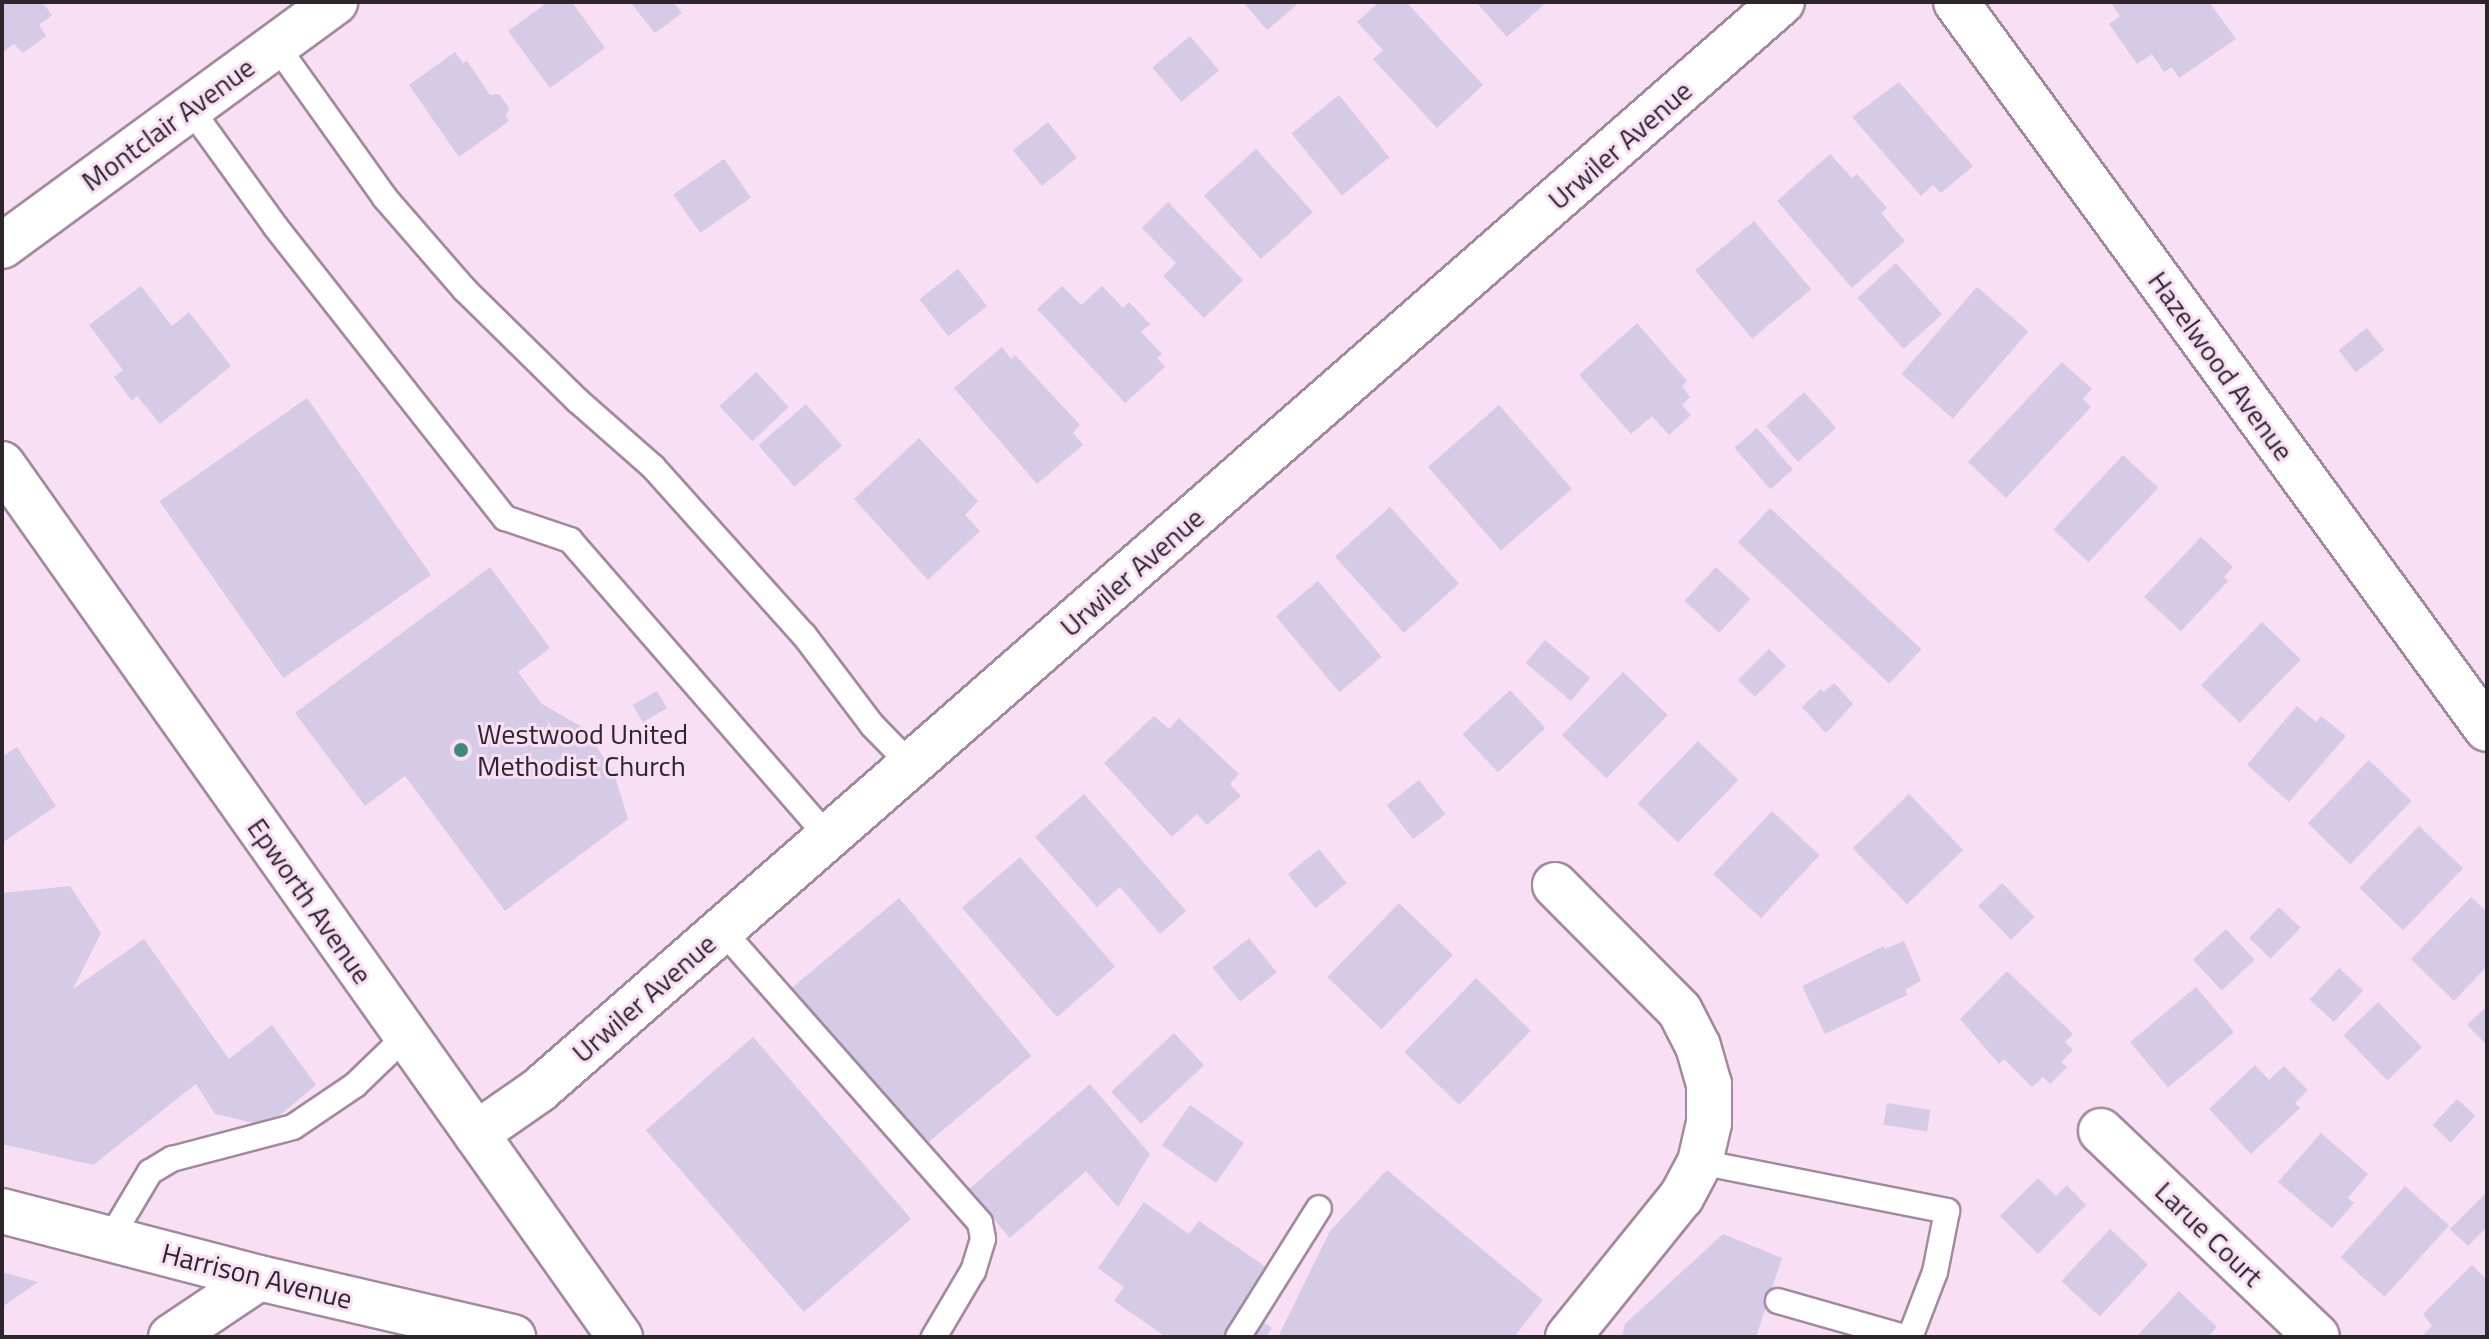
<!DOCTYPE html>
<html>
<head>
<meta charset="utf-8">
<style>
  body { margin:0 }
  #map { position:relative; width:2489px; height:1339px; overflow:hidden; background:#f8dff4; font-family:"Titillium Web",sans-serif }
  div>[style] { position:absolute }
  .building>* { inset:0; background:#d5cbe6; transform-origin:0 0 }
  .roads { filter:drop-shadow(2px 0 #a28a9e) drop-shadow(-2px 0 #a28a9e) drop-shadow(0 2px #a28a9e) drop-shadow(0 -2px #a28a9e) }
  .service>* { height:24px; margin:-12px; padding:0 12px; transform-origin:12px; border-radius:12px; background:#fff }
  .minor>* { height:44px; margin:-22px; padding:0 22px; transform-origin:22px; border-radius:22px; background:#fff }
  .secondary>* { height:44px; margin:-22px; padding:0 22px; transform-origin:22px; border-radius:22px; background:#fff }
  .dots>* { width:22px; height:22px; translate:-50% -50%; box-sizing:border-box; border:4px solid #f8dff4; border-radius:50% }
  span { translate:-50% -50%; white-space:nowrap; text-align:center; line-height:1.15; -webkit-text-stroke:6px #f8dff4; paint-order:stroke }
  .street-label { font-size:28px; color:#2d242c }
  .poi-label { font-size:28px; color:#2d242c }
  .left { translate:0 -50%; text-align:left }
  .frame { position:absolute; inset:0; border:4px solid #2d242c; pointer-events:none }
</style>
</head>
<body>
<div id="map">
  <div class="building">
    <div style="clip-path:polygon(2px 2px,42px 2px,52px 15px,39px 25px,46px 36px,23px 53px,14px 44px,2px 53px)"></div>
    <div style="clip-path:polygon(548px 2px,572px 2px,605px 48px,550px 88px,508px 31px)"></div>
    <div style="clip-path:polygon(630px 2px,673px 2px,682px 13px,655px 33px)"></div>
    <div style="clip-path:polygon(1243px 2px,1300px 2px,1267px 30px)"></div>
    <div style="clip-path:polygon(1379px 2px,1406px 2px,1483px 85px,1437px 128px,1373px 59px,1383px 50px,1357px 22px)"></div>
    <div style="clip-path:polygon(1476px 2px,1547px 2px,1507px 37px)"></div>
    <div style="clip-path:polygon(2110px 2px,2209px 2px,2236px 39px,2179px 78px,2172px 67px,2164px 72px,2152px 54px,2137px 64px,2109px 24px,2120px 16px)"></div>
    <div style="left:1190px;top:36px;width:45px;height:49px;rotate:50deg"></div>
    <div style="clip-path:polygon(455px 52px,463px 63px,467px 61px,490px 95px,499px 94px,509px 108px,506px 116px,509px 121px,459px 157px,409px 85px)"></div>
    <div style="clip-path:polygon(1899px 82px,1973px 166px,1941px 193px,1933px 185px,1921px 196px,1852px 117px)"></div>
    <div style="left:1339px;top:95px;width:80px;height:61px;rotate:51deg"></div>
    <div style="left:1048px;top:122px;width:46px;height:45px;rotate:51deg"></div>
    <div style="left:1256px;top:149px;width:85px;height:70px;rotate:48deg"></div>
    <div style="clip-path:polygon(1830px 154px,1852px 178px,1857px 174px,1887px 208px,1881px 213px,1905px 241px,1852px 288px,1777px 201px)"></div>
    <div style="left:724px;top:159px;width:47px;height:62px;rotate:55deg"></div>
    <div style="clip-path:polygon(1168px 202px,1243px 280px,1204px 318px,1163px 276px,1176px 263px,1142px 228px)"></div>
    <div style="left:1754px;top:221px;width:89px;height:77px;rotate:50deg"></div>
    <div style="left:1896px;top:263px;width:69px;height:52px;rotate:48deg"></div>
    <div style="left:958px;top:269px;width:47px;height:49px;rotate:52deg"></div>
    <div style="clip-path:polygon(141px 286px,172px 326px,189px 312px,231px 366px,160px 424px,137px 396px,132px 401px,114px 377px,123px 370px,89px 325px)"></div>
    <div style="clip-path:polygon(1062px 286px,1081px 305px,1102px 286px,1123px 308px,1129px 302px,1150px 324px,1141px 332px,1162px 354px,1157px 358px,1165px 367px,1125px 403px,1037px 309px)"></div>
    <div style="left:1977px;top:287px;width:68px;height:115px;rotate:41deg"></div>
    <div style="clip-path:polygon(1637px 323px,1687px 381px,1682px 386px,1690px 397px,1682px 405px,1691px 415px,1669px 435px,1652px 416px,1631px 434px,1579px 375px)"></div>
    <div style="left:2367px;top:328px;width:28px;height:36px;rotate:52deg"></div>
    <div style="clip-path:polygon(1002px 347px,1011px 359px,1015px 355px,1080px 425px,1073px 433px,1083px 445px,1037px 484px,954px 388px)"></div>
    <div style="clip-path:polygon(2062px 362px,2092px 389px,2083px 399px,2091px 407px,2006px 498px,1968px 462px)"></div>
    <div style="left:756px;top:372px;width:48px;height:50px;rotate:47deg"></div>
    <div style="left:1804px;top:392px;width:48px;height:51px;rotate:48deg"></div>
    <div style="left:307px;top:398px;width:216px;height:180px;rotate:55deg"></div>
    <div style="left:806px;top:404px;width:55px;height:63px;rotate:49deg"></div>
    <div style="left:1499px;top:405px;width:111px;height:94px;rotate:49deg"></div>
    <div style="left:1757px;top:428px;width:55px;height:30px;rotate:49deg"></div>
    <div style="clip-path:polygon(919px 438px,978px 501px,965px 515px,980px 531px,928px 580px,854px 499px)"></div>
    <div style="left:2123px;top:455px;width:48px;height:102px;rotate:43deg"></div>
    <div style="left:1390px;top:507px;width:103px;height:74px;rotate:48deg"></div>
    <div style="left:1770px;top:508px;width:207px;height:47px;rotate:43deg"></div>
    <div style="clip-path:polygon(2201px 537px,2233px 567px,2224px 577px,2228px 581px,2181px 631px,2144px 597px)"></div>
    <div style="clip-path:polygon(490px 567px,550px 648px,518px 672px,542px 704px,584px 728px,614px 773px,628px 819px,505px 911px,405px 776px,365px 806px,295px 713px)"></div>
    <div style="left:1716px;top:567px;width:47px;height:46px;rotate:43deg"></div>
    <div style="left:1318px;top:581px;width:99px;height:55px;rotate:50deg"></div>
    <div style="left:2262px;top:622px;width:54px;height:88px;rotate:44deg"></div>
    <div style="left:1545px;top:640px;width:59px;height:30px;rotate:40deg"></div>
    <div style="left:1769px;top:649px;width:24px;height:44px;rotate:45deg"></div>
    <div style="left:1623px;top:672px;width:62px;height:88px;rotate:44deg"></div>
    <div style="clip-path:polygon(1834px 683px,1853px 704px,1826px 733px,1802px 707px,1821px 689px,1824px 692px)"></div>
    <div style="left:1510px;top:690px;width:52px;height:65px;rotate:47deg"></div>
    <div style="left:657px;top:691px;width:20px;height:28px;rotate:60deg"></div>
    <div style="clip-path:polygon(2297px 706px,2316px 722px,2321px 716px,2346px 736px,2289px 802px,2247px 765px)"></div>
    <div style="clip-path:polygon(1154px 716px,1169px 729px,1179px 718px,1239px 774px,1230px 784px,1241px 796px,1207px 825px,1197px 814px,1172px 837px,1104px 763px)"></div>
    <div style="left:1698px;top:741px;width:56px;height:87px;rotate:44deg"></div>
    <div style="clip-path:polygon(17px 747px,56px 806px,2px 843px,2px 757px)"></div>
    <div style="left:2369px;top:760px;width:59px;height:88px;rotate:44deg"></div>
    <div style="left:1419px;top:780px;width:43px;height:41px;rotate:52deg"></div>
    <div style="clip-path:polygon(1084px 794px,1186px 911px,1160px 934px,1120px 887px,1097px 907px,1035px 837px)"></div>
    <div style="left:1909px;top:794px;width:78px;height:78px;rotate:46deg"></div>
    <div style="left:1772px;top:811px;width:65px;height:86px;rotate:43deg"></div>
    <div style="left:2419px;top:826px;width:61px;height:86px;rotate:44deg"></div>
    <div style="left:1319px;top:849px;width:44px;height:40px;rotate:51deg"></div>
    <div style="left:1020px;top:857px;width:145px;height:77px;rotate:49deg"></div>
    <div style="left:2002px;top:883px;width:47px;height:33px;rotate:46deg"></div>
    <div style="clip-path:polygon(70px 886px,101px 933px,73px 989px,144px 939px,229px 1059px,272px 1025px,316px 1085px,267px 1126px,215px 1114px,196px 1084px,93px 1165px,2px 1144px,2px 893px)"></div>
    <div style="clip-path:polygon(2471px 897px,2487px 912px,2487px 966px,2454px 1001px,2411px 959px)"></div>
    <div style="left:899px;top:898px;width:206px;height:139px;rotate:50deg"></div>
    <div style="left:1399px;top:903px;width:75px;height:103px;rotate:44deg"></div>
    <div style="left:2279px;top:907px;width:30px;height:43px;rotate:44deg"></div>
    <div style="left:2226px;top:929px;width:42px;height:45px;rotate:47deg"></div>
    <div style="left:1249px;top:938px;width:44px;height:47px;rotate:51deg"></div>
    <div style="clip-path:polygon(1904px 941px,1921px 981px,1906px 989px,1907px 995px,1825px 1034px,1802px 986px,1884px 946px,1885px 949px)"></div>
    <div style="left:2339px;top:968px;width:33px;height:43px;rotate:43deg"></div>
    <div style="clip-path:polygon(2007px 971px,2073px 1034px,2065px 1042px,2073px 1050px,2061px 1062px,2067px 1067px,2050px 1084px,2043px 1077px,2032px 1087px,2004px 1059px,1999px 1064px,1960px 1019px)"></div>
    <div style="left:1476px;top:978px;width:76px;height:103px;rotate:44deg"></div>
    <div style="left:2196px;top:987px;width:59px;height:86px;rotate:50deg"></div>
    <div style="left:2378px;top:1002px;width:63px;height:48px;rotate:46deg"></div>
    <div style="clip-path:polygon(2487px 1006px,2487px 1045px,2467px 1025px)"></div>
    <div style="left:1174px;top:1033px;width:44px;height:86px;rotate:47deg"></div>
    <div style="left:753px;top:1037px;width:241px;height:142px;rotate:49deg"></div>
    <div style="clip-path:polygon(2255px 1065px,2269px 1080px,2284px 1066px,2308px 1090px,2295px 1103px,2300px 1108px,2251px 1154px,2209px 1109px)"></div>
    <div style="clip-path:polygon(1090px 1084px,1150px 1154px,1118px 1207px,1086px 1171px,1010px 1238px,968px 1190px)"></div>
    <div style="left:2457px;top:1099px;width:25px;height:36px;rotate:43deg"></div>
    <div style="left:1887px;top:1103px;width:44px;height:22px;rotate:9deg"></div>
    <div style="left:1190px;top:1105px;width:66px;height:49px;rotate:35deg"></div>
    <div style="clip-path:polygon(2321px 1133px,2368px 1174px,2348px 1198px,2354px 1203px,2332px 1228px,2278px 1182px)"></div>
    <div style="clip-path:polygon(1387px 1170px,1543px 1300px,1514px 1337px,1278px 1337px,1330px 1231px)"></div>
    <div style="clip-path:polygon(2038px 1178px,2056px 1196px,2067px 1185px,2086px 1205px,2038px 1254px,2000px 1216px)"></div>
    <div style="left:2405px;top:1186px;width:59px;height:96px;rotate:42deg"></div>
    <div style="clip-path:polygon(2487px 1192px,2487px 1227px,2468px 1246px,2450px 1229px)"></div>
    <div style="clip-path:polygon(1144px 1202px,1189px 1234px,1199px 1221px,1266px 1267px,1240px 1306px,1272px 1328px,1266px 1337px,1166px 1337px,1114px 1301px,1124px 1287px,1098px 1268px)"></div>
    <div style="left:2110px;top:1229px;width:52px;height:71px;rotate:43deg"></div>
    <div style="clip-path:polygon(1723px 1234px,1782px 1258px,1756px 1337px,1622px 1337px,1625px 1324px)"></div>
    <div style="clip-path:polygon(2472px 1265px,2487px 1280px,2487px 1337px,2421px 1337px,2432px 1326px,2423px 1314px)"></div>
    <div style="clip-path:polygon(2px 1272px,38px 1282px,2px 1307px)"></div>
    <div style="clip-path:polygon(2179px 1291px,2217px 1327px,2208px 1337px,2136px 1337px)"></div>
  </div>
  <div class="roads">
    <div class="service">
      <div style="left:276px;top:45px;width:188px;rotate:54.5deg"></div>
      <div style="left:385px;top:198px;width:121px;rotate:49deg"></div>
      <div style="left:464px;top:289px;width:160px;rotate:44.5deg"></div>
      <div style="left:578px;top:401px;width:100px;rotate:41.3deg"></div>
      <div style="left:653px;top:467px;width:226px;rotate:48.1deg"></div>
      <div style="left:804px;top:635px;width:113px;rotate:52.9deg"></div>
      <div style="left:872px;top:725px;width:56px;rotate:45.7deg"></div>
      <div style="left:190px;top:108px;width:145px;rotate:54.2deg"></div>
      <div style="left:275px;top:226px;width:372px;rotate:51.8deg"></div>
      <div style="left:505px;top:518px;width:69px;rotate:18.7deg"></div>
      <div style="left:570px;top:540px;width:393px;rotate:49deg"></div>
      <div style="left:722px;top:930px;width:390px;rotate:48.6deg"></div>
      <div style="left:980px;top:1223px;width:16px;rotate:79deg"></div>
      <div style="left:983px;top:1239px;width:34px;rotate:107deg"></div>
      <div style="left:973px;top:1271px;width:77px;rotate:120.6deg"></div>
      <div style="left:1700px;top:1162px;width:252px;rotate:11.2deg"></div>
      <div style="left:1947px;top:1211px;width:62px;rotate:101.1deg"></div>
      <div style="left:1935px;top:1272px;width:70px;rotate:111deg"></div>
      <div style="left:110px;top:1239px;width:78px;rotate:-59.2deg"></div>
      <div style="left:150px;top:1172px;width:26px;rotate:-31deg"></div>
      <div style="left:172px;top:1159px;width:125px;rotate:-14.8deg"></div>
      <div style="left:293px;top:1127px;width:75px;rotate:-34.1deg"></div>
      <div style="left:355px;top:1085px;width:71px;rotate:-43.9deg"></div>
      <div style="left:1778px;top:1301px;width:131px;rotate:15.9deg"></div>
      <div style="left:1238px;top:1337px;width:152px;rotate:-57.9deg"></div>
    </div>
    <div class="minor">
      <div style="left:1956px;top:2px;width:900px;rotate:53.86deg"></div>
      <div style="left:2px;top:246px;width:413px;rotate:-36.2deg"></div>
      <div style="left:2px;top:464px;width:1070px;rotate:54.71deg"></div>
      <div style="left:1555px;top:885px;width:177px;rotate:45.2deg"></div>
      <div style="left:1680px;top:1011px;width:39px;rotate:63deg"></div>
      <div style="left:1698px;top:1046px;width:40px;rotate:74deg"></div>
      <div style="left:1709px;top:1084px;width:39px;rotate:90deg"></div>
      <div style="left:1709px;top:1123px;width:40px;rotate:103deg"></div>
      <div style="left:1700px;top:1162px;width:40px;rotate:118deg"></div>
      <div style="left:1681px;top:1197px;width:180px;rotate:128.9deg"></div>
      <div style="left:2101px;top:1131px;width:298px;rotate:43.6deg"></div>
      <div style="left:476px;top:1134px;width:77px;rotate:-34.9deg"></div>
      <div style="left:539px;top:1090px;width:1652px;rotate:-41.2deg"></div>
      <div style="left:171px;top:1337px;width:106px;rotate:-33.8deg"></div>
    </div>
    <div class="secondary">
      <div style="left:2px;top:1211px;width:266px;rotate:14.6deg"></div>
      <div style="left:259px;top:1278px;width:261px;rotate:13.1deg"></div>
    </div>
  </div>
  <div class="dots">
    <div style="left:461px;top:750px;background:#42877c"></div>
  </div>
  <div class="street-label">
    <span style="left:168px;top:124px;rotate:-36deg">Montclair Avenue</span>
    <span style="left:1620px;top:145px;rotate:-41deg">Urwiler Avenue</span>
    <span style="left:2221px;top:366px;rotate:54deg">Hazelwood Avenue</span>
    <span style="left:1132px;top:572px;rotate:-41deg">Urwiler Avenue</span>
    <span style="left:310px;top:901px;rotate:55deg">Epworth Avenue</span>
    <span style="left:644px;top:998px;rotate:-41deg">Urwiler Avenue</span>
    <span style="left:2209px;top:1234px;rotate:44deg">Larue Court</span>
    <span style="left:257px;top:1276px;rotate:14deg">Harrison Avenue</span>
  </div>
  <div class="poi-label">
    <span class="left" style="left:477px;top:750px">Westwood United<br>Methodist Church</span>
  </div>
  <div class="frame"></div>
</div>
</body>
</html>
